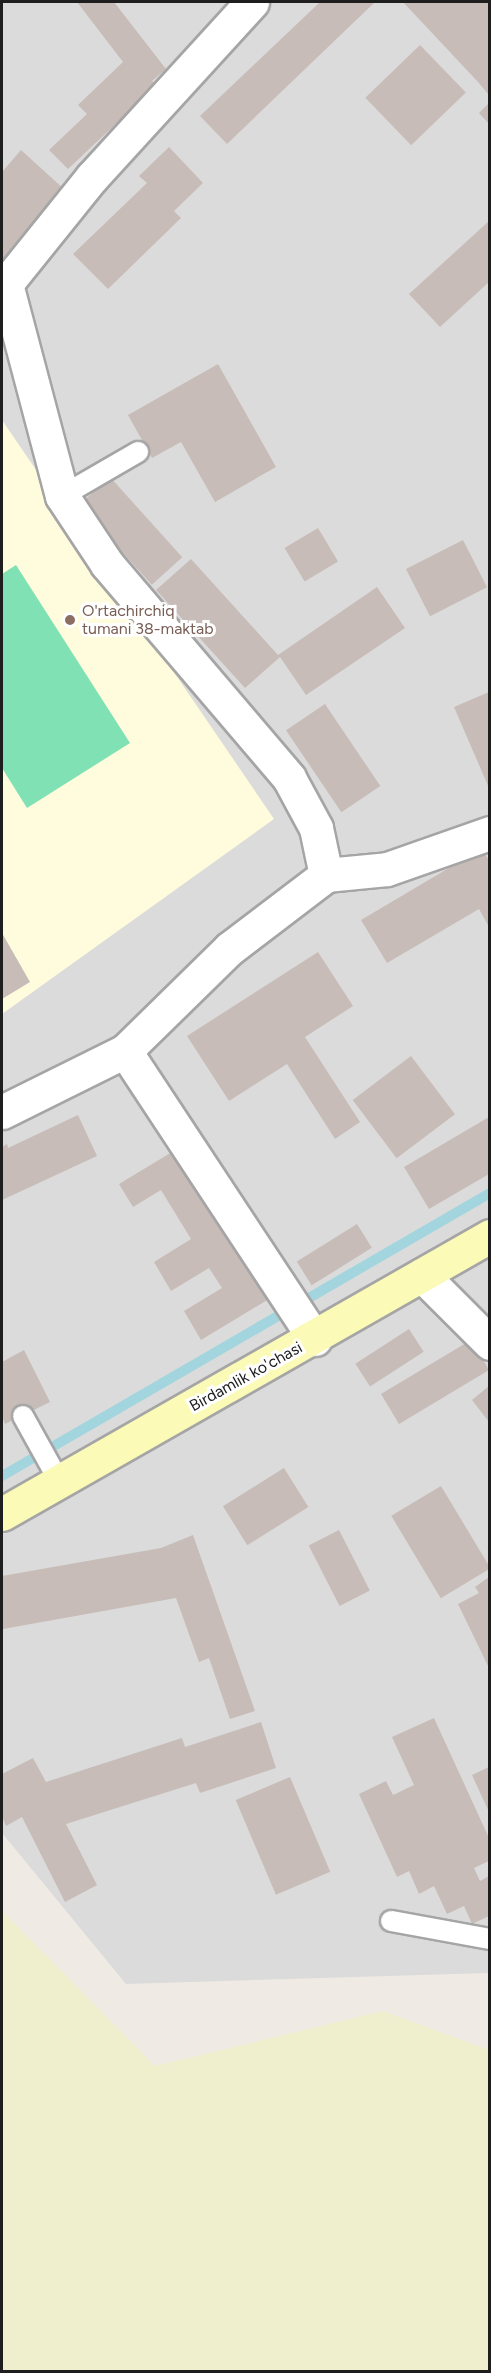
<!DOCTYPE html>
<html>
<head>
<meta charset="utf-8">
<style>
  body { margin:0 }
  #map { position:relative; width:491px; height:2373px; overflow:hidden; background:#efebe4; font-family:Figtree,sans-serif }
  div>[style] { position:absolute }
  .residential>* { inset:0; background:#dcdbdb }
  .education>* { inset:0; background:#fffcdd }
  .farmland>* { inset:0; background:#efefce }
  .pitch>* { inset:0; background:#7fe1b4 }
  .stream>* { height:10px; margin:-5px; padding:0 5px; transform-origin:5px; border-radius:5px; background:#a2d5de }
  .building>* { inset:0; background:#c7bcb7; transform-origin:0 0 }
  .roads { filter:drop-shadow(2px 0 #a5a5a5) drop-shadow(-2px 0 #a5a5a5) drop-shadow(0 2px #a5a5a5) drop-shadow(0 -2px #a5a5a5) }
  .lane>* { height:20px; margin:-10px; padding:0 10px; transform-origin:10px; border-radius:10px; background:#fff }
  .street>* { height:33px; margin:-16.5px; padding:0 16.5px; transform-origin:16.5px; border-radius:16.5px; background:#fff }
  .secondary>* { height:33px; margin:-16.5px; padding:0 16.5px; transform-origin:16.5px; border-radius:16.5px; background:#fbfab6 }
  .dots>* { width:16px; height:16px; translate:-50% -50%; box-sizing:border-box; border:3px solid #fff; border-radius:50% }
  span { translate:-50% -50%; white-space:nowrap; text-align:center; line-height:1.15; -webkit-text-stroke:6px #fff; paint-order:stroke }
  .education-label { font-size:16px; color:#785e54 }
  .left { translate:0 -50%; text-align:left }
  .street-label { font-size:16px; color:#1e1e1e }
  .frame { position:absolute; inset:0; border:3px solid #1e1e1e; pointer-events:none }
</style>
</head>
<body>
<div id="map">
  <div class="residential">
    <div style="clip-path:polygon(2px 2px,489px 2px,489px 1973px,126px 1984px,2px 1833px)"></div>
  </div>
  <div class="education">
    <div style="clip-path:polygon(2px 420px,274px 819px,2px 1014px)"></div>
  </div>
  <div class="farmland">
    <div style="clip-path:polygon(2px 1911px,155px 2066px,383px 2011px,489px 2050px,489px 2371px,2px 2371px)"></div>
  </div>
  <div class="pitch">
    <div style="clip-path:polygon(16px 565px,130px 743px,27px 808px,2px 768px,2px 574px)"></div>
  </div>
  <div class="stream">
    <div style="left:2px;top:1476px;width:564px;rotate:-30.11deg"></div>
  </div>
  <div class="building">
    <div style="clip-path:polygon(77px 2px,114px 2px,166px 69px,152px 81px,157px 85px,68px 169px,49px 150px,87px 114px,78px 105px,123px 62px)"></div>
    <div style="clip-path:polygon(320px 2px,375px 2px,227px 144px,200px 116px)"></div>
    <div style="clip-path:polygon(403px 2px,489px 2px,489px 95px,478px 82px)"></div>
    <div style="left:420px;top:45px;width:66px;height:76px;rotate:46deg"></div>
    <div style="clip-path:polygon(489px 103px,489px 124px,479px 113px)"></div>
    <div style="clip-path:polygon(169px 147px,203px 183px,174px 211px,181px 218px,108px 289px,73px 254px,147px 183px,139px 176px)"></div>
    <div style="clip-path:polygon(21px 150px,65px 190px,2px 261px,2px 172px)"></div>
    <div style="clip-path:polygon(489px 221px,489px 282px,440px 327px,409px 294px)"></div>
    <div style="clip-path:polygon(218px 364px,276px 467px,215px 502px,181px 442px,152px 458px,128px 415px)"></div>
    <div style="left:110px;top:477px;width:108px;height:41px;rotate:48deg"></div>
    <div style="left:318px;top:528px;width:39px;height:39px;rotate:59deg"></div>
    <div style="left:463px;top:540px;width:53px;height:64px;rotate:63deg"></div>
    <div style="clip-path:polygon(191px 559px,278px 655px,377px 587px,405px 628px,306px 695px,280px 657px,245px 688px,156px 590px)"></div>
    <div style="clip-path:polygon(489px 692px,489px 788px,454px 707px)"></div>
    <div style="left:325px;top:704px;width:99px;height:47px;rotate:56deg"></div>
    <div style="clip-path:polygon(481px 849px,489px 860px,489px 927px,479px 909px,387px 963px,361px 920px)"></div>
    <div style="clip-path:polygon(2px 933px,30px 982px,2px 999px)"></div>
    <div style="clip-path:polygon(318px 952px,353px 1006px,305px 1037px,360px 1122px,335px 1139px,287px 1064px,229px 1101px,187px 1036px)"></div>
    <div style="left:411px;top:1056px;width:73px;height:73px;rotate:53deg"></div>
    <div style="clip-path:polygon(78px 1115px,97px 1156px,2px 1200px,2px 1147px,7px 1144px,8px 1148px)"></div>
    <div style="clip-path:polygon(489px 1117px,489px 1174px,429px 1209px,404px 1167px)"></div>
    <div style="clip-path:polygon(177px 1149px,269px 1299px,201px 1340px,184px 1311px,222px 1288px,209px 1268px,171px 1291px,154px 1262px,191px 1239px,161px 1190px,133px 1207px,119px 1184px)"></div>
    <div style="left:357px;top:1224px;width:28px;height:71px;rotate:58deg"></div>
    <div style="left:409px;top:1329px;width:27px;height:64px;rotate:57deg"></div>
    <div style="left:471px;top:1340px;width:35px;height:105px;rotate:59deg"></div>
    <div style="clip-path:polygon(24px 1350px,50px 1402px,5px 1424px,2px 1416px,2px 1362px)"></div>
    <div style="clip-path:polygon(489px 1386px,489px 1422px,472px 1400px)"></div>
    <div style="left:284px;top:1468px;width:46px;height:72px;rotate:58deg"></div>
    <div style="left:441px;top:1486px;width:96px;height:58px;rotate:59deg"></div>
    <div style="left:339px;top:1530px;width:68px;height:34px;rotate:63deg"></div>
    <div style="clip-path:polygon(193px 1535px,255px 1711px,230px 1719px,209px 1658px,199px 1662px,176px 1598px,3px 1629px,2px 1576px,161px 1548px)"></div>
    <div style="clip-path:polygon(489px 1577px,489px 1668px,458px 1604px,479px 1593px,475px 1587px)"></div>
    <div style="clip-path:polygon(434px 1718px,489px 1838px,489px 1861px,474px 1868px,480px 1881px,489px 1876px,489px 1916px,472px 1924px,464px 1906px,447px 1914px,434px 1886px,419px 1894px,409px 1871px,397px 1877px,359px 1794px,386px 1781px,393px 1795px,414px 1785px,392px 1737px)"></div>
    <div style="clip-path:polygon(261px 1722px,276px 1768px,200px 1793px,196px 1783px,66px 1824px,97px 1885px,65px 1902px,22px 1817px,6px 1826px,2px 1816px,2px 1774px,33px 1758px,46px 1782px,182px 1738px,185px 1747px)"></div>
    <div style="clip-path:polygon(489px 1767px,489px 1812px,472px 1775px)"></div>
    <div style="left:290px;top:1777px;width:103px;height:59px;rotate:67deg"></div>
  </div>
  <div class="roads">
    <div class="lane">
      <div style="left:62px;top:496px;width:88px;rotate:-30.1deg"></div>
      <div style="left:23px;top:1416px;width:74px;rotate:61deg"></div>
      <div style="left:391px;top:1921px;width:101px;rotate:10.3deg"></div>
    </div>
    <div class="street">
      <div style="left:252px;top:2px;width:237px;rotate:132.4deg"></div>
      <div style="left:92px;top:177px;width:137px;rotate:128.8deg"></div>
      <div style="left:6px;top:284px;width:219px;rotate:75.2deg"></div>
      <div style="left:62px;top:496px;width:82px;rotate:56.5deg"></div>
      <div style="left:107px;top:564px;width:281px;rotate:49.6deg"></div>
      <div style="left:289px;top:778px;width:57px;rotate:61.6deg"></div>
      <div style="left:316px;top:828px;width:48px;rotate:78deg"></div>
      <div style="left:125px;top:1051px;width:345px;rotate:56.6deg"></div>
      <div style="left:2px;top:1112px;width:137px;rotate:-26.4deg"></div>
      <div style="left:125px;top:1051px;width:146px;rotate:-44.4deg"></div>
      <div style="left:229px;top:949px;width:122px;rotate:-37.3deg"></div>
      <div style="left:326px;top:875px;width:61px;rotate:-5.6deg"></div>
      <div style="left:387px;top:869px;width:109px;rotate:-19.3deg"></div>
      <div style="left:422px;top:1275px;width:96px;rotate:45deg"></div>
    </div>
    <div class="secondary">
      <div style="left:2px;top:1514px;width:562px;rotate:-29.67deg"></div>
    </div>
  </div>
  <div class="dots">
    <div style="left:70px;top:620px;background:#8d6e63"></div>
  </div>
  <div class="education-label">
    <span class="left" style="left:82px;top:620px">O'rtachirchiq<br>tumani 38-maktab</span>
  </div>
  <div class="street-label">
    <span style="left:246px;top:1377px;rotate:-29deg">Birdamlik ko'chasi</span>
  </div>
  <div class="frame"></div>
</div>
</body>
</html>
